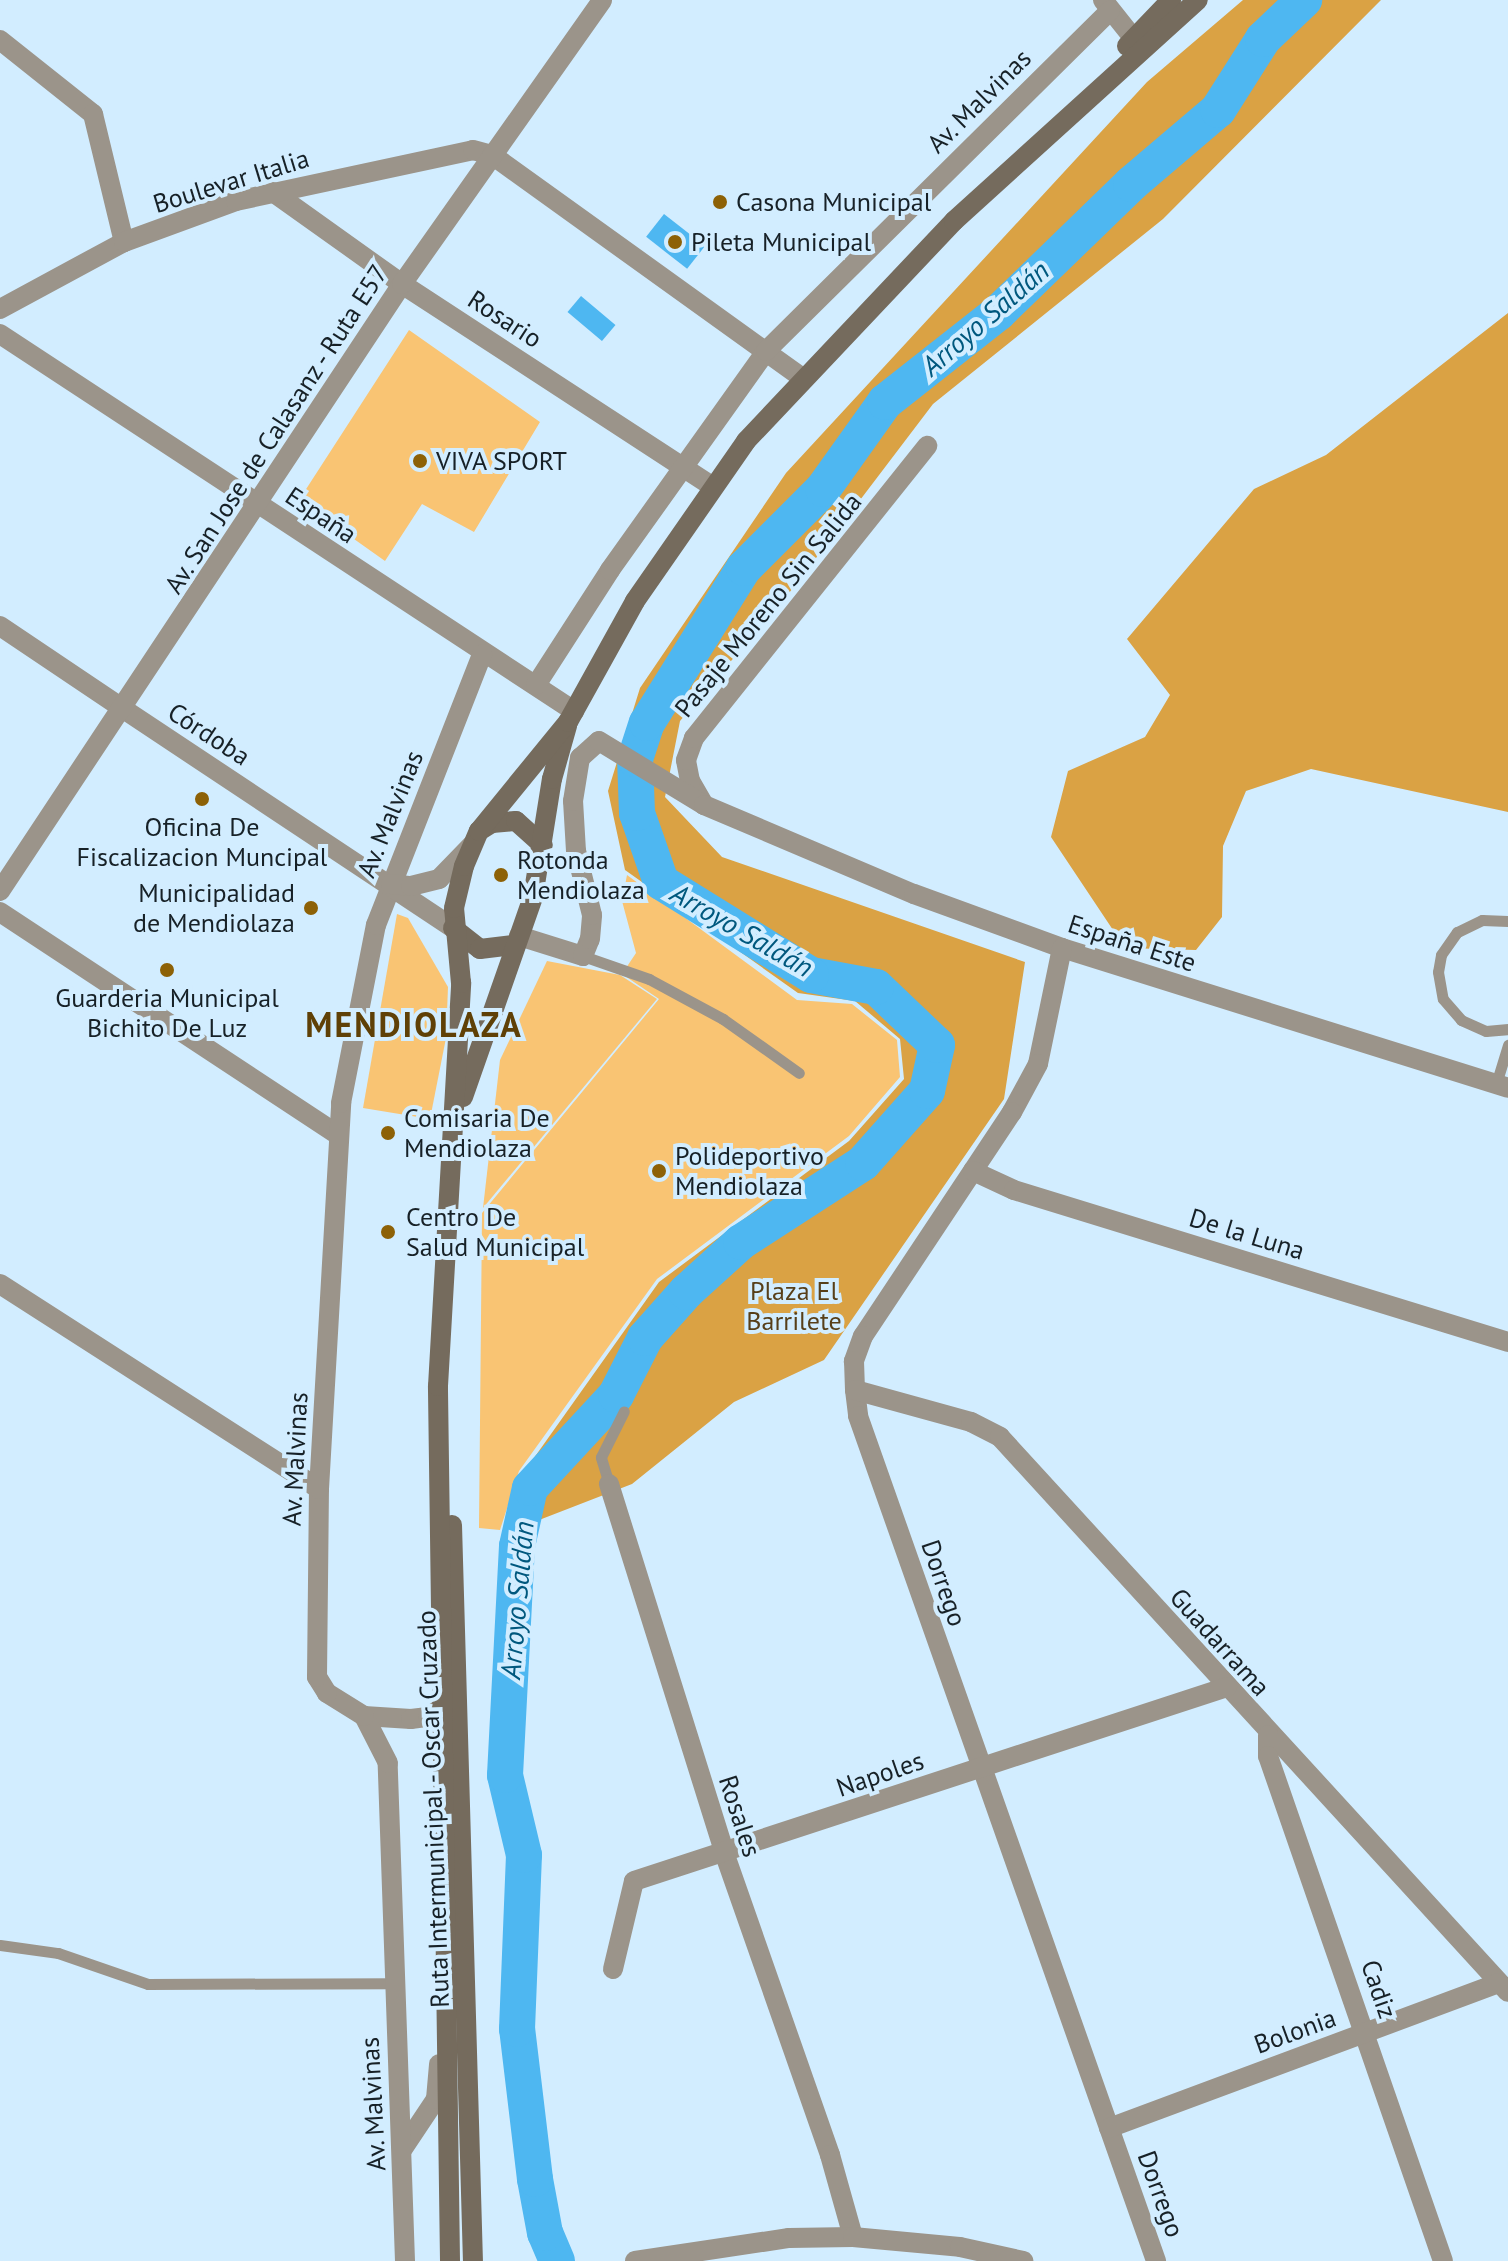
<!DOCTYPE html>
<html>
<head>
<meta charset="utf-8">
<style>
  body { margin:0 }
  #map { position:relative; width:1508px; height:2261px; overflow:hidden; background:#d2edff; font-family:"PT Sans",sans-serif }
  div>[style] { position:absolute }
  .green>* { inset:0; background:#f9c473 }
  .forest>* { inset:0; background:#daa244 }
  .water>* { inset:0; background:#4eb7f1; transform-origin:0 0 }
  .river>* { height:36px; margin:-18px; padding:0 18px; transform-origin:18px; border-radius:18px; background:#4eb7f1 }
  .service>* { height:11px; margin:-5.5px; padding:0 5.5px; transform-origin:5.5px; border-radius:5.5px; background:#9b948a }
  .minor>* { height:20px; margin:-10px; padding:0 10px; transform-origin:10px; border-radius:10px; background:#9b948a }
  .tertiary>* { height:20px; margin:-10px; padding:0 10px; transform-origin:10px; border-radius:10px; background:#9b948a }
  .secondary>* { height:20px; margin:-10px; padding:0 10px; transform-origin:10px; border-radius:10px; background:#756b5d }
  .dots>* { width:22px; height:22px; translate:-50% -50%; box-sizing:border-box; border:4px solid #d2edff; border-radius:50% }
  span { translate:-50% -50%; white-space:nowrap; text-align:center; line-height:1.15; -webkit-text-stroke:8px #d2edff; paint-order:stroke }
  .street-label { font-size:26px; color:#172127 }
  .poi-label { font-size:26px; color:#172127 }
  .left { translate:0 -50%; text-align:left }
  .right { translate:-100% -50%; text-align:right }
  .park-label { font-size:26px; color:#573f19 }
  .water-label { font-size:28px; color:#00587e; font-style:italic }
  .district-label { font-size:34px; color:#5f4006; font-weight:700; letter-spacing:2px }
</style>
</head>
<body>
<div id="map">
  <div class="green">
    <div style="clip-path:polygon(409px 330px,540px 422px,474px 532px,422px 504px,385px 561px,299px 500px)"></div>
    <div style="clip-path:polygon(627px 875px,797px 1000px,852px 1004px,897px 1040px,900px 1077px,849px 1136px,657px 1279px,519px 1471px,500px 1530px,479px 1528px,482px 1213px,659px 999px,622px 974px,636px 953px,622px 901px)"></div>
    <div style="clip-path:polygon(397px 914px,408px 918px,448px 987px,446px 1038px,430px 1119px,363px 1108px)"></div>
    <div style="clip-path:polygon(547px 961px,620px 975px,657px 999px,483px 1208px,500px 1060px)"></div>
  </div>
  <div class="forest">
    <div style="clip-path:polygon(1243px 0,1381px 0,1163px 219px,933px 404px,794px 587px,680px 721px,665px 797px,722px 857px,1025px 962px,1004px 1099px,824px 1360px,734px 1402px,632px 1484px,503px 1534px,524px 1472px,659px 1282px,849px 1141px,904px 1079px,900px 1039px,855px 1001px,798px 993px,625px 870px,608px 791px,640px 688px,786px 473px,1147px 82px)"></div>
    <div style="clip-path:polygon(1508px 313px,1508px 812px,1311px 769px,1246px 791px,1223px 846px,1222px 917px,1196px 950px,1125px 948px,1051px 837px,1068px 771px,1145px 737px,1170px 695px,1127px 639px,1254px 489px,1326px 455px)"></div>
  </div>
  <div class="water">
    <div style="left:664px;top:214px;width:52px;height:29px;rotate:38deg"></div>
    <div style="left:581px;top:296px;width:45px;height:21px;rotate:40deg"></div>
  </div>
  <div class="river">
    <div style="left:557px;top:2261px;width:30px;rotate:-113deg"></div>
    <div style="left:545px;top:2233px;width:55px;rotate:-100.5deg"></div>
    <div style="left:535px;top:2179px;width:151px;rotate:-96.8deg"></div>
    <div style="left:517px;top:2029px;width:174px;rotate:-87.7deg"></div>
    <div style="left:524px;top:1855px;width:82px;rotate:-103.4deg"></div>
    <div style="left:505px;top:1775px;width:229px;rotate:-87deg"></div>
    <div style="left:517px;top:1546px;width:59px;rotate:-77.4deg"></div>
    <div style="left:530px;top:1488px;width:127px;rotate:-47.2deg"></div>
    <div style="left:616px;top:1395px;width:64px;rotate:-63deg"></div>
    <div style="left:645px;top:1338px;width:62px;rotate:-48.3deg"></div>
    <div style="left:686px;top:1292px;width:74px;rotate:-42.3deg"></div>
    <div style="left:741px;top:1242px;width:145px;rotate:-32.9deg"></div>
    <div style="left:863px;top:1163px;width:96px;rotate:-48.4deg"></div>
    <div style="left:927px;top:1091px;width:47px;rotate:-77.7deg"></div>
    <div style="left:937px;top:1045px;width:84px;rotate:-136.4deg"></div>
    <div style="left:876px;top:987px;width:66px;rotate:-169.5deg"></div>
    <div style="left:811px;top:975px;width:176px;rotate:-148.2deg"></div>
    <div style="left:661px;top:882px;width:73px;rotate:-109.2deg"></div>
    <div style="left:637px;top:813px;width:54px;rotate:-92.1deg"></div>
    <div style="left:635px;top:759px;width:38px;rotate:-72deg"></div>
    <div style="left:647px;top:723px;width:183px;rotate:-58deg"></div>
    <div style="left:744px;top:568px;width:112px;rotate:-45deg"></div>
    <div style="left:823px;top:489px;width:107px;rotate:-54.5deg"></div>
    <div style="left:885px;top:402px;width:144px;rotate:-38.2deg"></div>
    <div style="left:998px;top:313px;width:185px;rotate:-44.1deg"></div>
    <div style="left:1131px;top:184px;width:114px;rotate:-40.4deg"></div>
    <div style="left:1218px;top:110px;width:84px;rotate:-57.6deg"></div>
    <div style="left:1263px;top:39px;width:57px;rotate:-43.6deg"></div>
  </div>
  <div class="service">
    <div style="left:1508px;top:921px;width:26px;rotate:-178deg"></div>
    <div style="left:1482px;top:920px;width:28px;rotate:154deg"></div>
    <div style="left:1457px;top:932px;width:28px;rotate:125deg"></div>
    <div style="left:1441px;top:955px;width:17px;rotate:100deg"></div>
    <div style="left:1438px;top:972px;width:27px;rotate:80deg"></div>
    <div style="left:1443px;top:999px;width:28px;rotate:49deg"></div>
    <div style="left:1461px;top:1020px;width:27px;rotate:24deg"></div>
    <div style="left:1486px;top:1031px;width:22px;rotate:-5deg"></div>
    <div style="left:583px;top:956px;width:70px;rotate:19.2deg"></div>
    <div style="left:649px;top:979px;width:84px;rotate:28.4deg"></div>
    <div style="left:723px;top:1019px;width:93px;rotate:35.4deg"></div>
    <div style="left:1496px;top:1084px;width:41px;rotate:-72.9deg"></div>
    <div style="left:609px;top:1484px;width:28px;rotate:-107deg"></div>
    <div style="left:601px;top:1457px;width:51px;rotate:-63.4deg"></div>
    <div style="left:0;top:1945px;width:59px;rotate:7.9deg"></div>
    <div style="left:58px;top:1953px;width:95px;rotate:19deg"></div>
    <div style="left:148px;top:1984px;width:245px;rotate:-0.2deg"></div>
  </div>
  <div class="minor">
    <div style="left:1103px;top:0;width:50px;rotate:51.5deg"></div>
    <div style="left:0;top:40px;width:119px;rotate:38.5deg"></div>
    <div style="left:93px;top:114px;width:132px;rotate:76.4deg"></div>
    <div style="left:273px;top:192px;width:158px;rotate:35.5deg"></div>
    <div style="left:402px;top:284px;width:370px;rotate:33.1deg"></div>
    <div style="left:0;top:309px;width:141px;rotate:-28.4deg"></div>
    <div style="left:124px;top:242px;width:119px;rotate:-20.1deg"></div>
    <div style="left:236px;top:201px;width:242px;rotate:-12.1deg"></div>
    <div style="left:473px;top:150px;width:20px;rotate:15deg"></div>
    <div style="left:492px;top:155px;width:380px;rotate:35.7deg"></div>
    <div style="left:0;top:334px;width:687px;rotate:33.3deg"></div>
    <div style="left:0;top:626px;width:147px;rotate:33.9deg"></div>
    <div style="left:536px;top:685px;width:137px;rotate:-57.2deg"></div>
    <div style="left:610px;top:570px;width:269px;rotate:-54.5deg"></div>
    <div style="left:766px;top:351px;width:484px;rotate:-44.7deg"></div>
    <div style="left:704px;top:805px;width:28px;rotate:-120deg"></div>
    <div style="left:690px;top:781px;width:21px;rotate:-101deg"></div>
    <div style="left:686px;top:760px;width:23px;rotate:-70deg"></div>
    <div style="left:694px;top:738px;width:374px;rotate:-51.4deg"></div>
    <div style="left:0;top:912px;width:404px;rotate:33.4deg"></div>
    <div style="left:519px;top:936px;width:67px;rotate:17.4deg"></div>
    <div style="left:583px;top:956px;width:18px;rotate:-68deg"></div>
    <div style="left:590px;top:939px;width:24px;rotate:-85deg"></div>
    <div style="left:592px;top:915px;width:66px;rotate:-104deg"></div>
    <div style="left:576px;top:851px;width:50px;rotate:-93.4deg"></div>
    <div style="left:573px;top:801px;width:44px;rotate:-80.8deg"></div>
    <div style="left:580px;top:758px;width:25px;rotate:-42deg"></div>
    <div style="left:599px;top:741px;width:123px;rotate:31.4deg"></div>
    <div style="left:704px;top:805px;width:228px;rotate:23deg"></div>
    <div style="left:914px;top:894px;width:158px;rotate:20deg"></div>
    <div style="left:1062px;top:948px;width:467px;rotate:17.4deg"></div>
    <div style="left:1062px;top:948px;width:118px;rotate:101.7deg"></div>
    <div style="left:1038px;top:1064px;width:55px;rotate:118.4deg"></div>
    <div style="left:1012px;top:1112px;width:269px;rotate:123.6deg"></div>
    <div style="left:863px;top:1336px;width:27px;rotate:110deg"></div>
    <div style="left:854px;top:1361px;width:29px;rotate:88deg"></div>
    <div style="left:855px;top:1390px;width:26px;rotate:83deg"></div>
    <div style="left:858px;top:1416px;width:896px;rotate:70.57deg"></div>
    <div style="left:973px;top:1171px;width:45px;rotate:24.9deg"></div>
    <div style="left:1014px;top:1190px;width:517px;rotate:17.1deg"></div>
    <div style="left:0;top:1284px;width:379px;rotate:32.7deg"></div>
    <div style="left:855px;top:1390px;width:120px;rotate:15.4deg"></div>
    <div style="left:971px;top:1422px;width:33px;rotate:27deg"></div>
    <div style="left:1000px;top:1437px;width:752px;rotate:47.53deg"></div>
    <div style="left:609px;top:1484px;width:389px;rotate:72.6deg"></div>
    <div style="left:725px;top:1855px;width:318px;rotate:70.7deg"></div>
    <div style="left:830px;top:2155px;width:85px;rotate:74.3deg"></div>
    <div style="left:364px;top:1716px;width:47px;rotate:3.7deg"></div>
    <div style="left:411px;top:1719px;width:17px;rotate:-7deg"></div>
    <div style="left:428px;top:1717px;width:14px;rotate:-34deg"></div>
    <div style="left:1268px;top:1735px;width:21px;rotate:90deg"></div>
    <div style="left:1268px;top:1756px;width:534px;rotate:70.89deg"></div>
    <div style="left:613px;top:1969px;width:90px;rotate:-76.6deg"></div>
    <div style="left:634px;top:1881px;width:624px;rotate:-18.12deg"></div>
    <div style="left:1109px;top:2128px;width:416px;rotate:-20.4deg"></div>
    <div style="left:402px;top:2150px;width:61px;rotate:-56.3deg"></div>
    <div style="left:436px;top:2099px;width:35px;rotate:-85deg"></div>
    <div style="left:405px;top:2261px;width:498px;rotate:-92deg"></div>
    <div style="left:388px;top:1763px;width:53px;rotate:-117.1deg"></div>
    <div style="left:364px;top:1716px;width:44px;rotate:-148.1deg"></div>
    <div style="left:327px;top:1693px;width:19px;rotate:-122deg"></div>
    <div style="left:317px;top:1677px;width:188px;rotate:-89.4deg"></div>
    <div style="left:319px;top:1489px;width:387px;rotate:-86.7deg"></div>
    <div style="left:341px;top:1103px;width:181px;rotate:-78.9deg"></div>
    <div style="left:376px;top:925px;width:291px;rotate:-68.6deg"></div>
  </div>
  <div class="tertiary">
    <div style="left:122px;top:708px;width:397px;rotate:33.6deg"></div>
    <div style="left:391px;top:884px;width:20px;rotate:6deg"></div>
    <div style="left:411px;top:886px;width:29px;rotate:-14deg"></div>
    <div style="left:439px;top:879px;width:47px;rotate:-45.9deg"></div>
    <div style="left:0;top:891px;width:728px;rotate:-56.48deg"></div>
    <div style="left:402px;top:284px;width:347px;rotate:-54.8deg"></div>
    <div style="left:635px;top:2261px;width:156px;rotate:-8.5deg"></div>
    <div style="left:789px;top:2238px;width:64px;rotate:-0.9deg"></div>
    <div style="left:853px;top:2237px;width:107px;rotate:5.3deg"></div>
    <div style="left:960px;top:2247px;width:65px;rotate:12.5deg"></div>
  </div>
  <div class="secondary">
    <div style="left:1127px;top:46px;width:64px;rotate:-46.3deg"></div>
    <div style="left:479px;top:831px;width:15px;rotate:-32deg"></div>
    <div style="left:492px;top:823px;width:24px;rotate:-5deg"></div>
    <div style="left:516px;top:821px;width:36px;rotate:42deg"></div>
    <div style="left:453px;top:928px;width:34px;rotate:38deg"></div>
    <div style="left:480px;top:949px;width:33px;rotate:-7deg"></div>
    <div style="left:463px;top:1097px;width:212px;rotate:-70.7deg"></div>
    <div style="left:533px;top:897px;width:120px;rotate:-80.9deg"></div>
    <div style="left:552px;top:779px;width:55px;rotate:-74.2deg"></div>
    <div style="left:452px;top:1525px;width:736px;rotate:88.37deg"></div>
    <div style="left:450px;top:2261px;width:875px;rotate:-90.79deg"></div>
    <div style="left:438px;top:1386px;width:404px;rotate:-86.7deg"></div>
    <div style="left:461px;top:983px;width:75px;rotate:-95.3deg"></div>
    <div style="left:454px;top:908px;width:43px;rotate:-76.6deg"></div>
    <div style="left:464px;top:866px;width:38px;rotate:-67deg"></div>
    <div style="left:479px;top:831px;width:141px;rotate:-50.8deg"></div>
    <div style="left:568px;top:722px;width:138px;rotate:-61deg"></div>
    <div style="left:635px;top:601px;width:195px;rotate:-55.2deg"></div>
    <div style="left:746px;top:441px;width:303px;rotate:-46.6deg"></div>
    <div style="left:954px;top:221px;width:329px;rotate:-42.2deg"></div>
  </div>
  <div class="dots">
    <div style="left:720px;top:202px;background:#8d6106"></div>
    <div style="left:675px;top:242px;background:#8d6106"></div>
    <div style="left:420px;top:461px;background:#8d6106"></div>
    <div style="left:202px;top:799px;background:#8d6106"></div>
    <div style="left:501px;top:875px;background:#8d6106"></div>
    <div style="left:311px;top:908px;background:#8d6106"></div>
    <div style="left:167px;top:970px;background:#8d6106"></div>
    <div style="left:388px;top:1133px;background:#8d6106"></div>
    <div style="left:659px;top:1171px;background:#8d6106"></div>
    <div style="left:388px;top:1232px;background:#8d6106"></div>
  </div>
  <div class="street-label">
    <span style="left:979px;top:101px;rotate:-45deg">Av. Malvinas</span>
    <span style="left:231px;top:181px;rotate:-17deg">Boulevar Italia</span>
    <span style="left:505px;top:319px;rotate:33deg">Rosario</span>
    <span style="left:276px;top:429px;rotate:-57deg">Av. San Jose de Calasanz - Ruta E57</span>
    <span style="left:321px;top:515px;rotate:34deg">España</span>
    <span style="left:768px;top:605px;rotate:-51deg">Pasaje Moreno Sin Salida</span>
    <span style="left:209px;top:734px;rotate:33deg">Córdoba</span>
    <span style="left:390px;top:814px;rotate:-68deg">Av. Malvinas</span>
    <span style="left:1132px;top:943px;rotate:18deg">España Este</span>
    <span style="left:1247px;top:1234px;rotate:17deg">De la Luna</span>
    <span style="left:295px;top:1459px;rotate:-87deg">Av. Malvinas</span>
    <span style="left:944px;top:1583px;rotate:71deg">Dorrego</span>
    <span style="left:1220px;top:1642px;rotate:48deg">Guadarrama</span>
    <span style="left:880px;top:1774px;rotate:-19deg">Napoles</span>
    <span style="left:433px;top:1809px;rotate:-92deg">Ruta Intermunicipal - Oscar Cruzado</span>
    <span style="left:740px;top:1816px;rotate:72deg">Rosales</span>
    <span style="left:1379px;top:1989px;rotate:71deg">Cadiz</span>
    <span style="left:1295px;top:2031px;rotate:-20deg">Bolonia</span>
    <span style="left:373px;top:2104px;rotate:-93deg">Av. Malvinas</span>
    <span style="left:1161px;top:2194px;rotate:70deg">Dorrego</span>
  </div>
  <div class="poi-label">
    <span class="left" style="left:736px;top:202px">Casona Municipal</span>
    <span class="left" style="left:691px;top:242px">Pileta Municipal</span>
    <span class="left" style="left:436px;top:461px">VIVA SPORT</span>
    <span style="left:202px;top:842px">Oficina De<br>Fiscalizacion Muncipal</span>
    <span class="left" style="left:517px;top:875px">Rotonda<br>Mendiolaza</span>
    <span class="right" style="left:295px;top:908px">Municipalidad<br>de Mendiolaza</span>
    <span style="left:167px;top:1013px">Guarderia Municipal<br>Bichito De Luz</span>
    <span class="left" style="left:404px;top:1133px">Comisaria De<br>Mendiolaza</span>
    <span class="left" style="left:675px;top:1171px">Polideportivo<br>Mendiolaza</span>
    <span class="left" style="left:406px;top:1232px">Centro De<br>Salud Municipal</span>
  </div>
  <div class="park-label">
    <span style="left:794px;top:1306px">Plaza El<br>Barrilete</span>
  </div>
  <div class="water-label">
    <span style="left:985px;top:318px;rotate:-41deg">Arroyo Saldán</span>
    <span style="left:742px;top:930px;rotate:30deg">Arroyo Saldán</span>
    <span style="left:517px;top:1600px;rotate:-85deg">Arroyo Saldán</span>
  </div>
  <div class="district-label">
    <span style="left:414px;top:1025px">MENDIOLAZA</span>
  </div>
</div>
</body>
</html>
